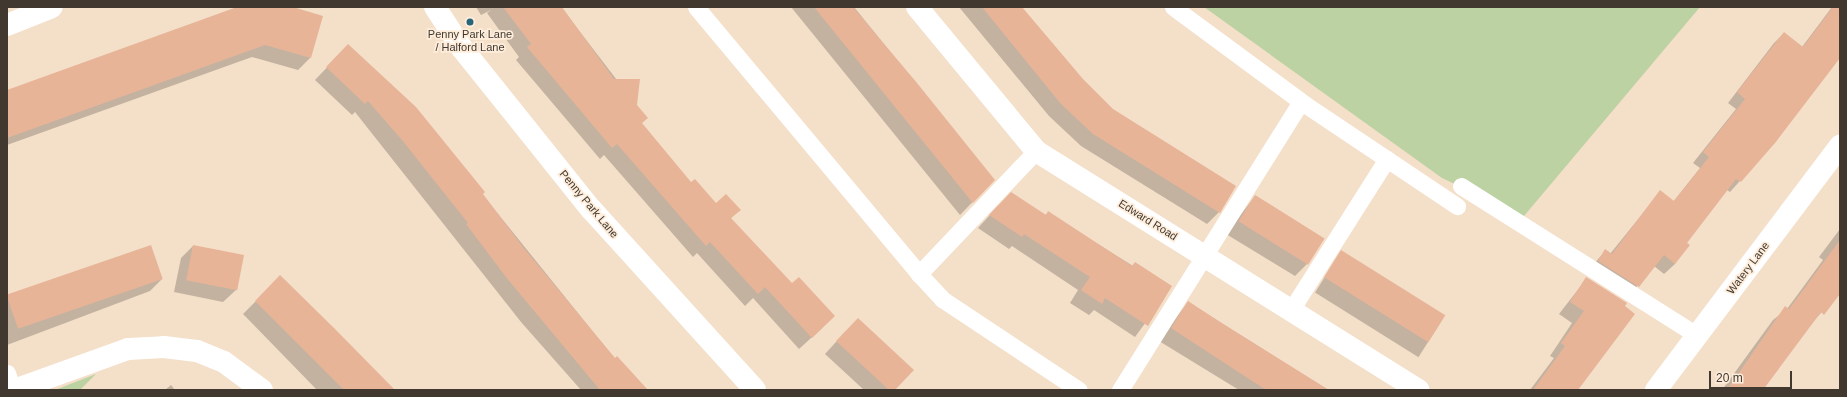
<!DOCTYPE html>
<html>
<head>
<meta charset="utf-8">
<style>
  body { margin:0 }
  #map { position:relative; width:1847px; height:397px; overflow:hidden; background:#f4dfc9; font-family:Helvetica,sans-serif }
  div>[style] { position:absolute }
  .green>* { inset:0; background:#bcd2a2 }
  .shadow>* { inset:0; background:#0003; transform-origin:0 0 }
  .building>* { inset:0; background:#e8b498; transform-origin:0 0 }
  .service>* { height:17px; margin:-8.5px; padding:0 8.5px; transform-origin:8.5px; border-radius:8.5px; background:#fff }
  .minor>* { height:22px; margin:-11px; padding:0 11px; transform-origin:11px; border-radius:11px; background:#fff }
  .tertiary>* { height:22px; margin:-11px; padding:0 11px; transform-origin:11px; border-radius:11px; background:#fff }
  .dots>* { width:11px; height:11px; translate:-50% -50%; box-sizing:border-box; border:2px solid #feeddb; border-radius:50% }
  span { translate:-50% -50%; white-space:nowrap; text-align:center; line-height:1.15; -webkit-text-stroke:3.5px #feeddb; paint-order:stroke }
  .poi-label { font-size:11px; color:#413930 }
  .street-label { font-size:11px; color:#413930 }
  .frame { position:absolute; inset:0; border:8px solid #413930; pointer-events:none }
  .scale { position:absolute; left:1709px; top:371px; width:83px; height:18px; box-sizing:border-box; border:2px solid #413930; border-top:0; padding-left:5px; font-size:12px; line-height:14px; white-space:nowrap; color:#413930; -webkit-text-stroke:3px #feeddb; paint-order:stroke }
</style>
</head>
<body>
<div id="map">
  <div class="green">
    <div style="clip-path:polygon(1204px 7px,1700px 7px,1524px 216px,1442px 178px)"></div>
    <div style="clip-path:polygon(96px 374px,80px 390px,55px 390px)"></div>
  </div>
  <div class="shadow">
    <div style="clip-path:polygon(239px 7px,289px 7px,322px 17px,310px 58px,298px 70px,252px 57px,7px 145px,7px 91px)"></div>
    <div style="clip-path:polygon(476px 7px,561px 7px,636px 105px,641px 124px,691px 183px,716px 205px,739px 210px,730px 219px,822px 328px,799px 349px,753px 298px,745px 306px,697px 253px,693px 257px,604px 155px,600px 159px,516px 60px,519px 57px,487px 13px,491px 10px,481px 15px)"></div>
    <div style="clip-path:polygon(791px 7px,854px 7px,994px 180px,960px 215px)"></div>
    <div style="clip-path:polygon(959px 7px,1021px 7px,1082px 80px,1219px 212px,1207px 224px,1081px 146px,1049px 116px)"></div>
    <div style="clip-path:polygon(1832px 7px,1840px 7px,1840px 56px,1774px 143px,1730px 192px,1727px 190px,1686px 243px,1675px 264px,1664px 274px,1654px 266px,1628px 297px,1588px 271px,1605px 251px,1610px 254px,1660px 192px,1673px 202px,1700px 168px,1693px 163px,1736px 109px,1728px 103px,1774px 43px,1784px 33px,1802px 47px)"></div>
    <div style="clip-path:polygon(336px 58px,482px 194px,615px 359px,646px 390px,581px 390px,521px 322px,355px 112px,352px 115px,315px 80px)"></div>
    <div style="clip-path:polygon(1255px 196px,1307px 264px,1295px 276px,1226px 234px)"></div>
    <div style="clip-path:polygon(999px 205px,1045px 215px,1048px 213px,1170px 289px,1135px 337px,1094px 310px,1089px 315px,1070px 303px,1078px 290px,1012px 246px,1009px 249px,978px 228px)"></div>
    <div style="clip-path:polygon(1840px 229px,1840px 292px,1810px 325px,1762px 390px,1722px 390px,1773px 320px,1787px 309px,1823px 260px,1819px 257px)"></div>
    <div style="clip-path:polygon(193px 246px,236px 290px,223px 302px,174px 292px,181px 258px)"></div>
    <div style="left:1341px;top:251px;width:122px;height:49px;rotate:32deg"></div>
    <div style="clip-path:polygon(280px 277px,390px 390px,317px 390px,243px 314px)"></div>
    <div style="clip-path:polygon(1587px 278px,1626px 303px,1577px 390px,1530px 390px,1554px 358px,1550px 356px,1572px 323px,1559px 314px)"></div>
    <div style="clip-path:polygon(162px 279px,150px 291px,7px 345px,7px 298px)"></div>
    <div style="clip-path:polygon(1188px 302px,1328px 390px,1239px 390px,1159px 341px)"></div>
    <div style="clip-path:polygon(846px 331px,894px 390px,864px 390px,825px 354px)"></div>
    <div style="clip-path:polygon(171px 385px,175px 390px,165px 390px)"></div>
  </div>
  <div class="building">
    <div style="clip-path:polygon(237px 7px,293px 7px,323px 16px,311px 58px,265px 45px,7px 138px,7px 90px)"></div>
    <div style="clip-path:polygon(503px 7px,562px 7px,614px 79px,640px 79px,637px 105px,648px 118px,642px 123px,691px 182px,695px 179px,716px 203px,726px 194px,741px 210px,731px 218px,792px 283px,799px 277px,835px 316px,812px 338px,765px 287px,758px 294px,710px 242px,706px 246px,617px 144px,612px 148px,527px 47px,531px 44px)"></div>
    <div style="clip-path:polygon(814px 7px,853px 7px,917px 83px,995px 180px,973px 203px)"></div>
    <div style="clip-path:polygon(982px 7px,1022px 7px,1083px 79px,1113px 109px,1236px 186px,1220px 213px,1093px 134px,1061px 104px)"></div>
    <div style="clip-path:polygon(1833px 7px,1840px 7px,1840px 58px,1775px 143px,1741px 182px,1736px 179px,1687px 243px,1690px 245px,1675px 264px,1664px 255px,1639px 287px,1598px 261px,1605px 249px,1612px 254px,1660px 190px,1674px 201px,1709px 157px,1703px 152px,1745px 99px,1737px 92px,1784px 32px,1803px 47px)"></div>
    <div style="clip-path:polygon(348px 44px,416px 107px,485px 192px,483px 194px,523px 247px,615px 358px,617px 356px,648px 390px,600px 390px,506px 277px,466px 224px,468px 223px,402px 140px,368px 101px,365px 104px,326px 67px)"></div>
    <div style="clip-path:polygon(1011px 192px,1046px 215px,1048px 211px,1132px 266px,1135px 262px,1172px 286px,1148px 326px,1105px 298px,1102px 304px,1081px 290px,1090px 277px,1024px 234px,1022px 237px,989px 215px)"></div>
    <div style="left:1255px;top:195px;width:82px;height:31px;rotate:32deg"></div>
    <div style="clip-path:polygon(1840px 240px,1840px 294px,1824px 315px,1821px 312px,1763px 390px,1727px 390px,1785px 306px,1789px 309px)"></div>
    <div style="left:151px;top:245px;width:36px;height:153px;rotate:71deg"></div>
    <div style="left:193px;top:245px;width:52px;height:36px;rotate:11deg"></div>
    <div style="left:1341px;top:250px;width:123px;height:32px;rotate:32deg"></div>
    <div style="clip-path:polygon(280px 275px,334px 328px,395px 390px,344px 390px,255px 301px)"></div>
    <div style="clip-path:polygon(1586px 277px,1627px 303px,1625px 306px,1635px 314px,1578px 390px,1533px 390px,1565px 346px,1561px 343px,1584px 311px,1570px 302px)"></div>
    <div style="clip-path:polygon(1188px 301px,1220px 322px,1329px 390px,1266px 390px,1171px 328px)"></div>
    <div style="clip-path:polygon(858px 318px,914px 370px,895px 390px,889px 390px,836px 341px)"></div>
  </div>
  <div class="service">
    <div style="left:696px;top:7px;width:348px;rotate:50.1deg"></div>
    <div style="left:1173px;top:7px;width:165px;rotate:36.4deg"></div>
    <div style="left:1306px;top:105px;width:182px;rotate:33.8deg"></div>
    <div style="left:1036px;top:151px;width:170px;rotate:133.6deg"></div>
    <div style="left:919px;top:274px;width:34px;rotate:47deg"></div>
    <div style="left:942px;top:299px;width:164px;rotate:33.6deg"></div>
    <div style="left:1461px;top:186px;width:280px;rotate:32.3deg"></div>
    <div style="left:1291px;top:310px;width:179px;rotate:-57.6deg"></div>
    <div style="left:7px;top:373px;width:18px;rotate:71deg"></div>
    <div style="left:1120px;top:390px;width:340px;rotate:-57.9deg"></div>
  </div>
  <div class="minor">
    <div style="left:917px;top:7px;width:187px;rotate:50.4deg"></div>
    <div style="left:1036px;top:151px;width:451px;rotate:32deg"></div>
    <div style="left:7px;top:25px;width:48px;rotate:-21.8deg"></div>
    <div style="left:14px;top:390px;width:121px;rotate:-19.8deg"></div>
    <div style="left:128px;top:349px;width:36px;rotate:-3deg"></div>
    <div style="left:164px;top:347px;width:33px;rotate:7deg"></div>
    <div style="left:197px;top:351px;width:29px;rotate:22deg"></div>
    <div style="left:224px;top:362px;width:47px;rotate:36.4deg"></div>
    <div style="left:1656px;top:390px;width:306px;rotate:-53deg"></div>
  </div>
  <div class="tertiary">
    <div style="left:435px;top:7px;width:48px;rotate:57deg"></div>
    <div style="left:461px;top:47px;width:208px;rotate:51.3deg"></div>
    <div style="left:591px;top:209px;width:244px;rotate:47.8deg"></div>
  </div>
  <div class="dots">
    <div style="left:470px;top:22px;background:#26657b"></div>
  </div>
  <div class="poi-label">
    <span style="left:470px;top:41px">Penny Park Lane<br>/ Halford Lane</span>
  </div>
  <div class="street-label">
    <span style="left:589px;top:204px;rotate:50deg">Penny Park Lane</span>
    <span style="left:1148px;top:220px;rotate:32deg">Edward Road</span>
    <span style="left:1748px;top:268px;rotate:-53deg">Watery Lane</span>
  </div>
  <div class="frame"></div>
  <div class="scale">20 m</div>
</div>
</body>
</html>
